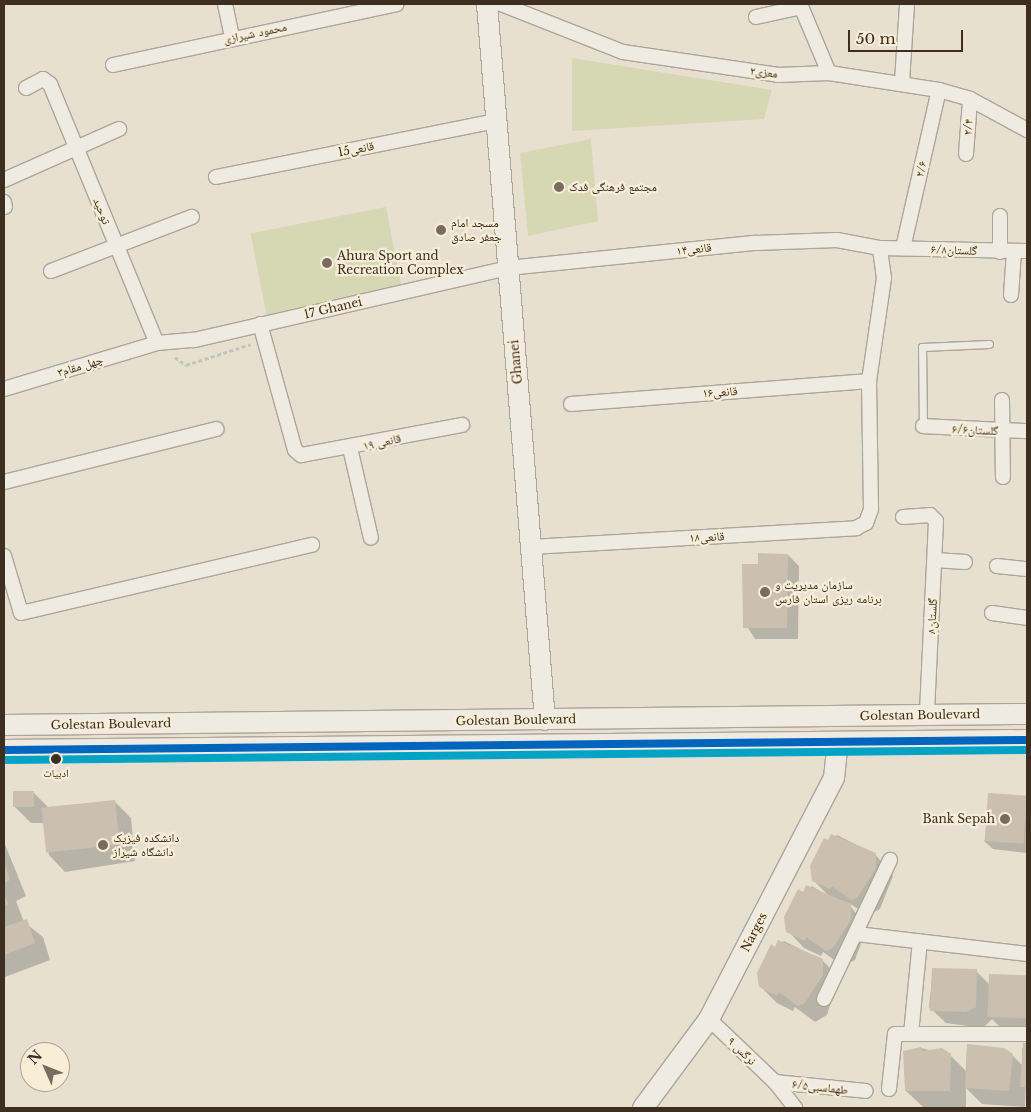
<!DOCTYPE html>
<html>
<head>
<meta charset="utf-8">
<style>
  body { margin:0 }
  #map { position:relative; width:1031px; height:1112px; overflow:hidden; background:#e7e0d1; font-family:"Libre Baskerville","Noto Naskh Arabic",serif }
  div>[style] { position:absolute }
  .green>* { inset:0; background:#d6d7b3; transform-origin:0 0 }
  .shadow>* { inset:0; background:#0003 }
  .building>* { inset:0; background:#cbbfb2; transform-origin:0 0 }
  .path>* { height:2.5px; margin-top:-1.25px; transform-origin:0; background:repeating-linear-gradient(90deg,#c8c2b9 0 4px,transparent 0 6.5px) }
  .roads { filter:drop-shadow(1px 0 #ada599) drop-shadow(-1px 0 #ada599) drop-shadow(0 1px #ada599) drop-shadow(0 -1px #ada599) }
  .lane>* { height:7px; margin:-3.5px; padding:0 3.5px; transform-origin:3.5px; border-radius:3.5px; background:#efebe3 }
  .street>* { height:14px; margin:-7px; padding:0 7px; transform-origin:7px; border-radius:7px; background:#efebe3 }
  .secondary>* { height:20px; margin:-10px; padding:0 10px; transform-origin:10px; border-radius:10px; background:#efebe3 }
  .bus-1>* { height:8px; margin:-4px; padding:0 4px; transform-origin:4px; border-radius:4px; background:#0065bd }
  .bus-2>* { height:8px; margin:-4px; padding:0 4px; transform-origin:4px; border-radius:4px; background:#03a3c5 }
  .dots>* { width:14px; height:14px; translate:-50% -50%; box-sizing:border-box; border:2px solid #f7eed8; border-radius:50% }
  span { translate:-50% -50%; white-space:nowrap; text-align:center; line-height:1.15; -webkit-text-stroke:4.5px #f7eed8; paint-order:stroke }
  .bus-label { font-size:11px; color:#3d2e20 }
  .street-label { font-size:12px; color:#3d2e20 }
  .poi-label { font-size:12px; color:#3d2e20 }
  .left { translate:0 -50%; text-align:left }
  .right { translate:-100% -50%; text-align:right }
  .frame { position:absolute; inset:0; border:5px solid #3d2e20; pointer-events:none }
  .north { position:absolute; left:20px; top:1042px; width:50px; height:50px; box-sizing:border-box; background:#f7eed8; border:1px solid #ada18e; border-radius:50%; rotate:314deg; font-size:14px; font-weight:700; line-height:20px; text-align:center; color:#3d2e20 }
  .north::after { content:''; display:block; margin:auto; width:18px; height:22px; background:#786c5e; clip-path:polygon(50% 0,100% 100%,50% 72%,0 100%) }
  .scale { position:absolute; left:848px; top:30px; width:115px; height:22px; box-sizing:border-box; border:2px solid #3d2e20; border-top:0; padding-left:6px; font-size:15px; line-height:18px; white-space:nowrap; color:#3d2e20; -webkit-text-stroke:4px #f7eed8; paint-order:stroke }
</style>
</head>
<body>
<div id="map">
  <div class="green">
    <div style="clip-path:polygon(572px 58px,772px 90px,764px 119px,572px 131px)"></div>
    <div style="clip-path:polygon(591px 139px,598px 221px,528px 236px,520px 153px)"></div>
    <div style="left:386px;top:207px;width:83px;height:138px;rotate:79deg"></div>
  </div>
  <div class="shadow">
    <div style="clip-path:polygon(788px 555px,799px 566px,798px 639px,755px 639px,743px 620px,744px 566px,759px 566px)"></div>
    <div style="clip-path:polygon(33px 792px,48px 807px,114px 801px,131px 818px,135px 861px,65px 872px,49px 855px,45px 823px,31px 823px,14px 806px)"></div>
    <div style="clip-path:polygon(1027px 798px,1027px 853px,993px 849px,984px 841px)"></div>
    <div style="clip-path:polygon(837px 835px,875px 854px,893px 876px,880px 909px,868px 915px,847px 902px,867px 927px,855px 960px,843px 966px,823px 952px,821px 956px,804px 948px,788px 931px,803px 893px,812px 886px,832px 899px,813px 880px,828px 842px)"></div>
    <div style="clip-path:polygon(4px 842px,26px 896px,16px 901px,24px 922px,43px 937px,50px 960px,5px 977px)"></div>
    <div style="clip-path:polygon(784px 941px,822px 960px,839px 977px,827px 1015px,815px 1022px,795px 1007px,793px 1011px,777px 1003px,760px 986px,775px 948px)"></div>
    <div style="clip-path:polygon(933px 969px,976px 971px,989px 984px,990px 975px,1027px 977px,1027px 1032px,1003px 1030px,992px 1019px,983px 1028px,946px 1023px,929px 1007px)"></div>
    <div style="clip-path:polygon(984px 1046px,1012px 1055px,1022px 1065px,1022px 1048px,1027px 1047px,1025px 1107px,982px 1104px,966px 1088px,966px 1107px,923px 1107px,906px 1091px,921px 1048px,950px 1055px,966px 1071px,967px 1049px)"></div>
  </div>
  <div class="building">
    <div style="clip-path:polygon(758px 553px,788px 554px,787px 628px,743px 628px,742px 564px,758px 564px)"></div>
    <div style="left:13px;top:791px;width:21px;height:16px"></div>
    <div style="left:988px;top:793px;width:39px;height:48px;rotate:4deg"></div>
    <div style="left:115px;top:800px;width:45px;height:74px;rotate:84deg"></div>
    <div style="clip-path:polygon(831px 834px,876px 853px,876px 868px,857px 898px,851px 900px,832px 886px,830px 889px,812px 881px,810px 866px,824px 838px,828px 840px)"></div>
    <div style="clip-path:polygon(4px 862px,10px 880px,4px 883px)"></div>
    <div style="clip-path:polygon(806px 885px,851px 904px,851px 920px,832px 949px,826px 951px,806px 937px,805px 941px,786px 932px,784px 917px,798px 889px,803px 892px)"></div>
    <div style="clip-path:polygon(4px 893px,8px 904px,4px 906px)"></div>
    <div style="clip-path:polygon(27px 919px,35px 943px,4px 955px,4px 927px)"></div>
    <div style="clip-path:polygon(778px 940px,823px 959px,823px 975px,804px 1004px,798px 1006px,779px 992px,777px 996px,759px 987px,757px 973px,771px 944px,775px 947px)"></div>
    <div style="clip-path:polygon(932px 968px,977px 969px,976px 1007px,966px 1012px,930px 1011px)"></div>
    <div style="left:989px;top:974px;width:38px;height:43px;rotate:2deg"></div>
    <div style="clip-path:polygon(1023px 1043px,1027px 1043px,1027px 1087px,1020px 1087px)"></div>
    <div style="clip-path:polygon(967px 1044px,1004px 1048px,1013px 1054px,1009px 1091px,965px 1088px)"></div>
    <div style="clip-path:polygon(921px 1047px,922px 1051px,942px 1048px,951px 1054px,950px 1091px,905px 1091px,903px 1051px)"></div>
  </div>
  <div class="path">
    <div style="left:175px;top:357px;width:14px;rotate:36deg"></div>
    <div style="left:186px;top:365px;width:68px;rotate:-17.9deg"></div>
  </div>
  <div class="roads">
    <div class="lane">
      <div style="left:923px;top:426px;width:79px;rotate:-90.7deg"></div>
      <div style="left:922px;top:347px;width:67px;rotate:-2.6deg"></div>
    </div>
    <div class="street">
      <div style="left:225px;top:4px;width:35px;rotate:78deg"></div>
      <div style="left:501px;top:4px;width:131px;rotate:21.5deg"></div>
      <div style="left:623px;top:52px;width:157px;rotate:8.4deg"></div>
      <div style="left:778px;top:75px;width:51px;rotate:-2.2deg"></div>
      <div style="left:829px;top:73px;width:111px;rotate:8.8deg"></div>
      <div style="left:939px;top:90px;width:32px;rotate:16deg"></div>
      <div style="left:970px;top:99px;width:65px;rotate:28.5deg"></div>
      <div style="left:800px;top:4px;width:75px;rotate:67.2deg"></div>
      <div style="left:756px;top:17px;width:46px;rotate:-12.5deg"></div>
      <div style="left:113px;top:65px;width:290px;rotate:-12.1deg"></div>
      <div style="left:902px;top:82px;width:78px;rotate:-86.3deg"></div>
      <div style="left:26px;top:88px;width:19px;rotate:-28deg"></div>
      <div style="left:43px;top:79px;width:9px;rotate:36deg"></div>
      <div style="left:50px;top:84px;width:280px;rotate:67.6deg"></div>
      <div style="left:966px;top:154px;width:55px;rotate:-85.8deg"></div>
      <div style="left:216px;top:177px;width:286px;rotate:-11.3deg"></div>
      <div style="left:4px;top:180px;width:126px;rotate:-23.9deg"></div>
      <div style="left:4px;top:202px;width:5px;rotate:79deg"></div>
      <div style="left:903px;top:248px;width:162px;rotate:-77.2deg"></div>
      <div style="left:1000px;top:252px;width:36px;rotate:-90deg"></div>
      <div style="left:51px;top:271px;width:151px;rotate:-21deg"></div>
      <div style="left:1011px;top:295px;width:44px;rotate:-86.1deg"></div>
      <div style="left:260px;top:324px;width:131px;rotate:74.5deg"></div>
      <div style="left:295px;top:450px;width:8px;rotate:40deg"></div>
      <div style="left:301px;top:455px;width:164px;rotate:-10.6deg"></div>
      <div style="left:4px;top:389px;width:160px;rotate:-16.7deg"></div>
      <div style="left:157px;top:343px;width:37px;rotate:-5deg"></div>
      <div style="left:194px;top:340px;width:322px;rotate:-12.9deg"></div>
      <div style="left:508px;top:268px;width:249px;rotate:-5.8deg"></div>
      <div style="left:756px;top:243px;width:81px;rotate:-2.1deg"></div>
      <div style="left:837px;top:240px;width:44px;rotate:10.5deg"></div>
      <div style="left:880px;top:248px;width:147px;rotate:1.2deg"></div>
      <div style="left:1002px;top:400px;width:77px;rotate:89.3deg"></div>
      <div style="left:571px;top:404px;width:299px;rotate:-4.4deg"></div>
      <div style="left:923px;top:426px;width:104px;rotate:2.8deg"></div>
      <div style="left:350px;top:448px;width:92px;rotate:76.9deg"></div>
      <div style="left:4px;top:482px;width:219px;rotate:-14deg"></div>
      <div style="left:903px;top:517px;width:27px;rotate:-4deg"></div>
      <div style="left:930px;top:515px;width:8px;rotate:45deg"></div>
      <div style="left:936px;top:521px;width:193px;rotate:92.7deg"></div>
      <div style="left:531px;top:547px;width:326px;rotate:-3.3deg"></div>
      <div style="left:856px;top:528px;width:11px;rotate:-27deg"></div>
      <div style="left:866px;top:523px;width:15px;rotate:-70deg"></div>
      <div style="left:871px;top:509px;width:128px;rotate:-90.9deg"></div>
      <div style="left:869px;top:381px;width:104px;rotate:-81.7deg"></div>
      <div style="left:884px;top:278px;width:30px;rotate:-98deg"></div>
      <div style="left:4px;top:556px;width:59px;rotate:73.4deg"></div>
      <div style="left:21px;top:613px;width:299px;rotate:-13.2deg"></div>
      <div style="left:935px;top:560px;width:30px;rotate:4deg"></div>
      <div style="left:997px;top:566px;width:30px;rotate:6deg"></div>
      <div style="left:992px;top:613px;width:35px;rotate:8deg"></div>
      <div style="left:857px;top:934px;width:171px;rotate:6.7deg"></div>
      <div style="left:824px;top:999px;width:154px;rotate:-64.6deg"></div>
      <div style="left:709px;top:1019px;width:91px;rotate:43.7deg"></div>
      <div style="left:775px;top:1082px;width:33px;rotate:52deg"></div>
      <div style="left:911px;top:1034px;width:93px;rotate:-84.5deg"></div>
      <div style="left:775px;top:1082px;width:91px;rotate:5.6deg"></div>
      <div style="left:889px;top:1089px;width:55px;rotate:-83.8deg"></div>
      <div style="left:895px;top:1034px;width:132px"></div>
    </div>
    <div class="secondary">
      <div style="left:487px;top:4px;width:718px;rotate:85.37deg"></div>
      <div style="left:4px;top:725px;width:1023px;rotate:-0.62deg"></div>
      <div style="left:4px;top:750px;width:1023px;rotate:-0.56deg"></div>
      <div style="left:643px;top:1108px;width:111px;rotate:-53.4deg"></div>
      <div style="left:709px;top:1019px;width:271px;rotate:-62.6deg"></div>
      <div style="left:834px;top:778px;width:36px;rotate:-84deg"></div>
    </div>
  </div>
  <div class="bus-1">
    <div style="left:4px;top:750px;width:1023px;rotate:-0.56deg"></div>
  </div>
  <div class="bus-2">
    <div style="left:4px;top:760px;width:1023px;rotate:-0.56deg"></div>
  </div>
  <div class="dots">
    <div style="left:559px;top:187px;background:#786c5e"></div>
    <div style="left:441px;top:230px;background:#786c5e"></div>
    <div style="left:327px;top:263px;background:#786c5e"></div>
    <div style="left:765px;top:592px;background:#786c5e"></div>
    <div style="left:56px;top:759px;background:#3d2e20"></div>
    <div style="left:1005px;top:819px;background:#786c5e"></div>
    <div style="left:103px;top:845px;background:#786c5e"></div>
  </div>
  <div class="bus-label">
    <span style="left:56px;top:773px">ادبیات</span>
  </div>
  <div class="street-label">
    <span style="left:255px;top:33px;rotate:-12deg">محمود شیرازی</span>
    <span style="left:764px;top:72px;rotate:7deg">۲معزی</span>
    <span style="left:968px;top:127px;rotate:-85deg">۲/۴</span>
    <span style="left:356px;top:149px;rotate:-11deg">15قانعی</span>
    <span style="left:921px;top:169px;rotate:-77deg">۲/۶</span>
    <span style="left:102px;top:211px;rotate:68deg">توحید</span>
    <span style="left:694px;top:249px;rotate:-6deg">۱۴قانعی</span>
    <span style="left:954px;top:250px;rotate:2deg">۶/۸گلستان</span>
    <span style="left:333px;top:308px;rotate:-13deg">17 Ghanei</span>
    <span style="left:516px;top:362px;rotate:-95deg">Ghanei</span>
    <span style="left:80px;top:366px;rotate:-17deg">چهل مقام۳</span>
    <span style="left:720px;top:392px;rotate:-4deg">۱۶قانعی</span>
    <span style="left:975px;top:430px;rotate:2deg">۶/۶گلستان</span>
    <span style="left:382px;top:442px;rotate:-12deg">قانعی ۱۹</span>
    <span style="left:707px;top:537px;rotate:-3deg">۱۸قانعی</span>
    <span style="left:932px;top:616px;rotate:-87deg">گلستان۸</span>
    <span style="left:920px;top:715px;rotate:-1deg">Golestan Boulevard</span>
    <span style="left:516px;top:720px;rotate:-1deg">Golestan Boulevard</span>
    <span style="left:111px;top:724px;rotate:-1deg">Golestan Boulevard</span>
    <span style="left:754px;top:932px;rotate:-63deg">Narges</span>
    <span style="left:742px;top:1051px;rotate:44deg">۹ نرگس</span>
    <span style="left:820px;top:1087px;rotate:6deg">۶/۵طهماسبی</span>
  </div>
  <div class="poi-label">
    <span class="left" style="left:569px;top:187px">مجتمع فرهنگی فدک</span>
    <span class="left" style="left:451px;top:230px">مسجد امام<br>جعفر صادق</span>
    <span class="left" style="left:337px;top:263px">Ahura Sport and<br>Recreation Complex</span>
    <span class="left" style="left:775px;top:592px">سازمان مدیریت و<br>برنامه ریزی استان فارس</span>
    <span class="right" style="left:995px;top:819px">Bank Sepah</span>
    <span class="left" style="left:113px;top:845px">دانشکده فیزیک<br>دانشگاه شیراز</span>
  </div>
  <div class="frame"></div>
  <div class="north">N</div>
  <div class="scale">50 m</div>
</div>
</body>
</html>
